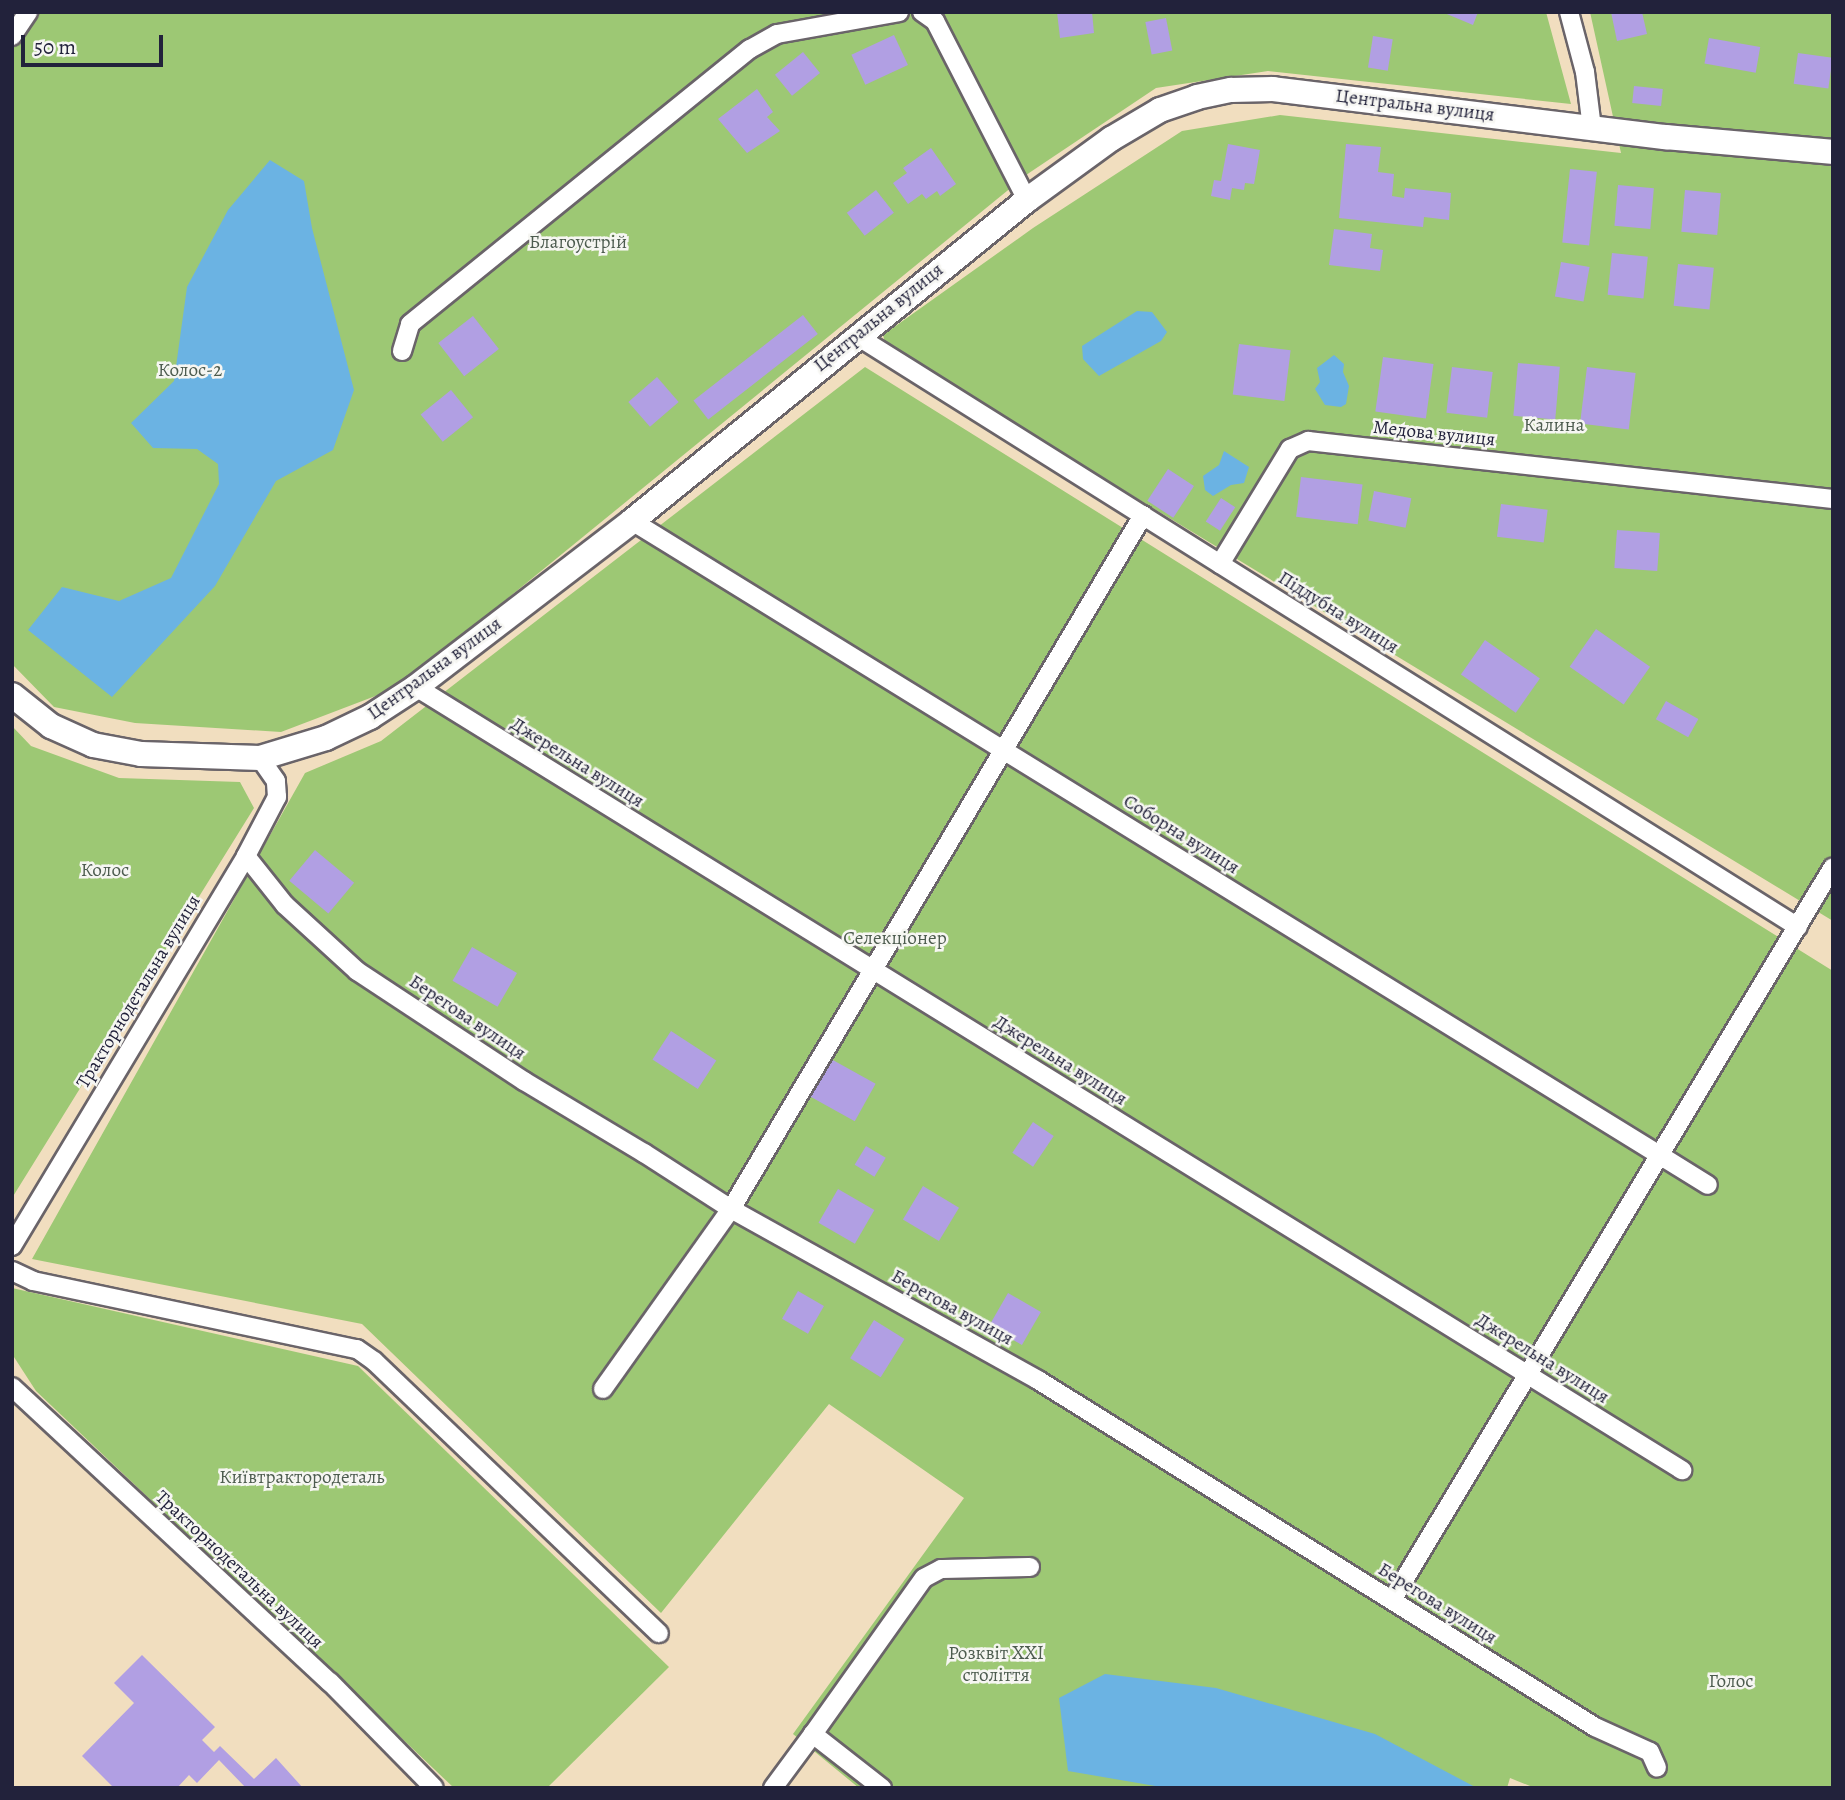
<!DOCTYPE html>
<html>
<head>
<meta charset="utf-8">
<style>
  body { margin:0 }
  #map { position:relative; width:1845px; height:1800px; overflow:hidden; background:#f1debf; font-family:Alegreya,serif }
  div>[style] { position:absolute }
  .green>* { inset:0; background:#9dc874 }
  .water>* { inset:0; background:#6bb3e3 }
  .building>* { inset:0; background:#b19fe3; transform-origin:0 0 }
  .roads { filter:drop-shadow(2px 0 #6a6469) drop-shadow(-2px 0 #6a6469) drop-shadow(0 2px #6a6469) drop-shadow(0 -2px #6a6469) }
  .street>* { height:18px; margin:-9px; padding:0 9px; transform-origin:9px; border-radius:9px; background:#fff }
  .secondary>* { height:24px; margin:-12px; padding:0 12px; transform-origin:12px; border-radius:12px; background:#fff }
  span { translate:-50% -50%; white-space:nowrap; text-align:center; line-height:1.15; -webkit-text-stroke:5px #f6f6f2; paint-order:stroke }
  .street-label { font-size:19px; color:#22223b }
  .park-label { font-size:19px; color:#4d5c4f }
  .frame { position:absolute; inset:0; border:14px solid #22223b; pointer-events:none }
  .scale { position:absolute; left:21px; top:35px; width:142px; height:32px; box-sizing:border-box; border:4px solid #22223b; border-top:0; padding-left:9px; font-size:21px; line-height:24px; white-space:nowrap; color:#22223b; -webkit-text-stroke:5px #f6f6f2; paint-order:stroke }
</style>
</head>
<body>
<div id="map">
  <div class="green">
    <div style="clip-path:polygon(12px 12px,1546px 12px,1571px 104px,1268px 71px,1156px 88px,1029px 173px,399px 687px,281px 732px,135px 723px,54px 707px,12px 664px)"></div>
    <div style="clip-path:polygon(1590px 12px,1833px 12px,1833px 921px,886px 346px,883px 335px,1033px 228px,1182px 131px,1280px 115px,1621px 153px)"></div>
    <div style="clip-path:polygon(865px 367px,1833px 971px,1833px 1788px,1535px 1788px,1510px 1778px,1507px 1788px,859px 1788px,793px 1734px,964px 1498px,829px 1404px,661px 1613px,362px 1324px,32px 1259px,305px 773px,381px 741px)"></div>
    <div style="clip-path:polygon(12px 726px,31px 746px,119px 778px,240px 782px,254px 808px,12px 1198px)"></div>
    <div style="clip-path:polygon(12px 1288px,358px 1366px,669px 1667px,547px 1788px,454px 1788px,36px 1391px,12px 1354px)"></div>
  </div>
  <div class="water">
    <div style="clip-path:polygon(270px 160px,304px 181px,312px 228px,354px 390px,333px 450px,276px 481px,215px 586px,112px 697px,28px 630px,62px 587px,119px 601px,171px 578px,219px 484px,218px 464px,197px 449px,153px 448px,131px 423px,174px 381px,187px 287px,228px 210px)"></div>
    <div style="clip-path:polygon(1137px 311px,1152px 312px,1167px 332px,1161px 341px,1099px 376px,1083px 359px,1082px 346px)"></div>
    <div style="clip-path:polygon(1334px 355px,1344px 364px,1343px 372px,1349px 386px,1346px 404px,1341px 407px,1325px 405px,1315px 389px,1320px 382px,1317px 368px)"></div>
    <div style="clip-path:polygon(1224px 451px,1249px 467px,1244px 483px,1231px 485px,1213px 496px,1205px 490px,1203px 476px,1219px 465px)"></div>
    <div style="clip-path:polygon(1105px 1674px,1216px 1688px,1375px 1734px,1477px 1788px,1167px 1788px,1068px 1771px,1059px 1698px)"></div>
  </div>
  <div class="building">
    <div style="clip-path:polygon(1057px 12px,1092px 12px,1094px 33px,1060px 38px)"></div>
    <div style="clip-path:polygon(1442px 12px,1478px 12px,1473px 25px)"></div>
    <div style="clip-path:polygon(1611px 12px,1642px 12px,1647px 34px,1617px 41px)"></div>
    <div style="left:1166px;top:18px;width:33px;height:21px;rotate:79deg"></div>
    <div style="left:894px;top:35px;width:33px;height:47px;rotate:65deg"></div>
    <div style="left:1373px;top:36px;width:20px;height:32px;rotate:9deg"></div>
    <div style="left:1709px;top:38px;width:52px;height:26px;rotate:10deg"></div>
    <div style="left:803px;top:52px;width:27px;height:36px;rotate:51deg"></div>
    <div style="left:1798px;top:53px;width:35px;height:31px;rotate:8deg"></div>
    <div style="left:1634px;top:86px;width:29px;height:17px;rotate:6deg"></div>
    <div style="clip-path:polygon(757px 89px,773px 112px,767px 117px,780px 131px,747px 153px,718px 119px)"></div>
    <div style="clip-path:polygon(1228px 144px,1260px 150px,1254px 184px,1245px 183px,1244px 190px,1232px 188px,1230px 200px,1211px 196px,1214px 180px,1221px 181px)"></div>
    <div style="clip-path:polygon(1346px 144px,1381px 147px,1378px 172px,1394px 174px,1392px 196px,1404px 198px,1405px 188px,1451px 193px,1449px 220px,1424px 217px,1423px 227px,1339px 218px)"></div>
    <div style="clip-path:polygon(931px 148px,956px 184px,940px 196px,937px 191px,926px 199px,922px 194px,908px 204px,893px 183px,907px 173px,903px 168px)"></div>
    <div style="left:1570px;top:169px;width:27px;height:74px;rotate:6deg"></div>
    <div style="left:1618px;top:185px;width:36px;height:41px;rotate:5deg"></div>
    <div style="left:876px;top:190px;width:29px;height:37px;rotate:52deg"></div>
    <div style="left:1685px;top:190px;width:36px;height:42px;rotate:5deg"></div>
    <div style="clip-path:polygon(1334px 229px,1372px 234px,1370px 248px,1383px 250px,1380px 271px,1329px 265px)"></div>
    <div style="left:1612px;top:253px;width:36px;height:42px;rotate:6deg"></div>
    <div style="left:1561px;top:262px;width:29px;height:35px;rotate:10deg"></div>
    <div style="left:1678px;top:264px;width:36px;height:42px;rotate:6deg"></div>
    <div style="left:803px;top:315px;width:24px;height:139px;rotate:52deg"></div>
    <div style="left:473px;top:316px;width:42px;height:44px;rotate:52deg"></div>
    <div style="left:1239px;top:344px;width:52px;height:51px;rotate:7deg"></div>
    <div style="left:1383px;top:357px;width:51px;height:55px;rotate:8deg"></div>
    <div style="left:1518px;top:363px;width:42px;height:53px;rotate:5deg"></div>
    <div style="left:1452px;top:367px;width:41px;height:46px;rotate:7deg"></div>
    <div style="left:1587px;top:367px;width:49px;height:57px;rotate:7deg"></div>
    <div style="left:657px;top:377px;width:33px;height:38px;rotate:49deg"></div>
    <div style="left:451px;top:390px;width:35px;height:39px;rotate:51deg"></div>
    <div style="left:1168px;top:469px;width:31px;height:38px;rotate:33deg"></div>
    <div style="left:1301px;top:477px;width:62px;height:40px;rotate:7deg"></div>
    <div style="left:1374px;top:491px;width:38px;height:30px;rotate:11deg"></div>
    <div style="left:1221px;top:498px;width:17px;height:28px;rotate:33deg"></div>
    <div style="left:1501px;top:504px;width:47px;height:33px;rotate:7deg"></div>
    <div style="left:1617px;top:530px;width:43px;height:38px;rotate:4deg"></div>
    <div style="left:1596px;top:629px;width:66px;height:46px;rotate:35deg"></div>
    <div style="left:1485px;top:640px;width:67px;height:42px;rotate:35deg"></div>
    <div style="left:1666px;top:701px;width:37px;height:21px;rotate:29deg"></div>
    <div style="left:315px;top:850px;width:51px;height:40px;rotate:40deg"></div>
    <div style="left:472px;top:947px;width:52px;height:39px;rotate:30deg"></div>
    <div style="left:671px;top:1031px;width:54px;height:34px;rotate:33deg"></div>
    <div style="left:831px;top:1059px;width:51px;height:43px;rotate:29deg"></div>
    <div style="left:1033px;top:1122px;width:25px;height:37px;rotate:34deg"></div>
    <div style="left:866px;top:1146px;width:23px;height:22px;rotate:31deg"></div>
    <div style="left:923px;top:1186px;width:42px;height:39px;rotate:31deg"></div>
    <div style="left:838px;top:1189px;width:42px;height:39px;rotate:30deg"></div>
    <div style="left:798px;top:1291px;width:30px;height:32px;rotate:30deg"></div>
    <div style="left:1008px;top:1293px;width:38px;height:38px;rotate:30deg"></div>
    <div style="left:874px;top:1320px;width:36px;height:45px;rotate:32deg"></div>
    <div style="clip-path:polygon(142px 1655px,215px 1727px,202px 1740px,214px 1752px,220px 1746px,254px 1779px,276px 1758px,303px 1788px,246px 1788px,219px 1760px,197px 1783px,189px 1775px,177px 1788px,114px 1788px,82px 1756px,134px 1703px,114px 1683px)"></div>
  </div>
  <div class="roads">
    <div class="street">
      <div style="left:922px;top:12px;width:16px;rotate:35deg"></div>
      <div style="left:935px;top:21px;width:201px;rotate:62.8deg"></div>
      <div style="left:1569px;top:12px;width:62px;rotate:75.1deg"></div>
      <div style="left:1585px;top:72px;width:56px;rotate:82.9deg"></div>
      <div style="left:12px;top:36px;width:29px;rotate:-56deg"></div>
      <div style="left:857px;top:336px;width:1111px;rotate:32.13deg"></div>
      <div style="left:402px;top:351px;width:28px;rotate:-73deg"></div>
      <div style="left:410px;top:324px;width:437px;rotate:-39deg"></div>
      <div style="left:750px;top:49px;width:31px;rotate:-29deg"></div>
      <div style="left:777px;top:34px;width:124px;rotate:-10.2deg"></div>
      <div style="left:632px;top:521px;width:1264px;rotate:31.68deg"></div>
      <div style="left:1220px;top:564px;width:135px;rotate:-58.7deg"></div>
      <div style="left:1290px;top:449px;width:20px;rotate:-24deg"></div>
      <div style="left:1308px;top:441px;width:528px;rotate:6.3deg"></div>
      <div style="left:416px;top:687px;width:1489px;rotate:31.74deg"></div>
      <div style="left:246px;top:856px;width:63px;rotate:51.5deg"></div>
      <div style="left:285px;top:905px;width:98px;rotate:42.5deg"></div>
      <div style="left:357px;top:971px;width:200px;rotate:33.4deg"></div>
      <div style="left:524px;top:1081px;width:140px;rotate:31deg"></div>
      <div style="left:644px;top:1153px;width:103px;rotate:32.8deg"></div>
      <div style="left:731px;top:1209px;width:351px;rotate:29.1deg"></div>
      <div style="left:1038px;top:1380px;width:656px;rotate:31.92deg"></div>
      <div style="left:1595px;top:1727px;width:60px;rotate:24.4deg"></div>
      <div style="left:1650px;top:1752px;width:17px;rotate:66deg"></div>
      <div style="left:12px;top:1246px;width:455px;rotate:-59deg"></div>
      <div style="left:246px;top:856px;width:67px;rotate:-62.3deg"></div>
      <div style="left:277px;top:797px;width:16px;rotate:-94deg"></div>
      <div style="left:276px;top:781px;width:28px;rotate:-125deg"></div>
      <div style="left:12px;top:1271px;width:23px;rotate:25deg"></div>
      <div style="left:33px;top:1281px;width:331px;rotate:11.9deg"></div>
      <div style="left:357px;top:1349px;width:21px;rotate:35deg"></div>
      <div style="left:374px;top:1361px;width:394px;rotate:43.7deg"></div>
      <div style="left:12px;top:1387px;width:434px;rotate:42.9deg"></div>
      <div style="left:330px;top:1682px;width:148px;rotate:45.5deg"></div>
      <div style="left:603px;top:1389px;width:221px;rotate:-54.6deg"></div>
      <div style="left:731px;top:1209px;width:807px;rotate:-59.3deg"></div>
      <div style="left:1392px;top:1600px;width:855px;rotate:-58.97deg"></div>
      <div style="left:773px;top:1788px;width:67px;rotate:-53.5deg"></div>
      <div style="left:882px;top:1788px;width:88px;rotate:-142deg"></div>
      <div style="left:813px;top:1734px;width:191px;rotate:-54.6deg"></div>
      <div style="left:924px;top:1578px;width:19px;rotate:-28deg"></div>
      <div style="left:941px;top:1569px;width:89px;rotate:-1.3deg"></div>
    </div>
    <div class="secondary">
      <div style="left:12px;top:695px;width:50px;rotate:38.5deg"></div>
      <div style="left:51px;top:726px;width:46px;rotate:24.3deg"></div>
      <div style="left:93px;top:745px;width:49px;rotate:10.6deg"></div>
      <div style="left:141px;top:754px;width:119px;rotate:1.9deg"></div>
      <div style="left:260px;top:758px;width:69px;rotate:-16.9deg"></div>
      <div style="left:326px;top:738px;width:49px;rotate:-25.5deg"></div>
      <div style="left:370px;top:717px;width:55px;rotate:-33.1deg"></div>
      <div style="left:416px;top:687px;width:272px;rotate:-37.5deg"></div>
      <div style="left:632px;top:521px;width:509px;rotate:-39.1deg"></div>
      <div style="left:1027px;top:200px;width:104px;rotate:-36deg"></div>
      <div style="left:1111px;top:139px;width:57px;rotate:-30.6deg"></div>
      <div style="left:1160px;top:110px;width:39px;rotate:-19deg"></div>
      <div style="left:1197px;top:97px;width:35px;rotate:-12deg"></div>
      <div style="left:1231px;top:90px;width:42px;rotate:-1.4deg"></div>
      <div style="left:1273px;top:89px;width:396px;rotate:7deg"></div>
      <div style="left:1666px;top:137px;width:168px;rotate:5.1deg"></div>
    </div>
  </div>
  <div class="street-label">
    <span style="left:1415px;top:106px;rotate:7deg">Центральна вулиця</span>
    <span style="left:879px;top:318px;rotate:-39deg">Центральна вулиця</span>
    <span style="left:1434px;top:434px;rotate:6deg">Медова вулиця</span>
    <span style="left:1338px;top:613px;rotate:32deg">Піддубна вулиця</span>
    <span style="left:435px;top:669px;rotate:-36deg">Центральна вулиця</span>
    <span style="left:577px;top:763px;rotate:32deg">Джерельна вулиця</span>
    <span style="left:1181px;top:835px;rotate:32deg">Соборна вулиця</span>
    <span style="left:139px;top:992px;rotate:-59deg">Тракторнодетальна вулиця</span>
    <span style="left:467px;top:1018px;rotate:34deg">Берегова вулиця</span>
    <span style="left:1060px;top:1061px;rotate:32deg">Джерельна вулиця</span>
    <span style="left:952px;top:1308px;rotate:29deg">Берегова вулиця</span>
    <span style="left:1542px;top:1359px;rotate:32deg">Джерельна вулиця</span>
    <span style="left:239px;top:1570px;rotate:43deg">Тракторнодетальна вулиця</span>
    <span style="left:1437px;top:1604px;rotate:32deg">Берегова вулиця</span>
  </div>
  <div class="park-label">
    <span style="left:578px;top:243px">Благоустрій</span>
    <span style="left:190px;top:371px">Колос-2</span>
    <span style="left:1554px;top:426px">Калина</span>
    <span style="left:105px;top:871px">Колос</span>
    <span style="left:895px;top:939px">Селекціонер</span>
    <span style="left:302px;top:1478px">Київтрактородеталь</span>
    <span style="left:996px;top:1665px">Розквіт XXI<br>століття</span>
    <span style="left:1731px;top:1682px">Голос</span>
  </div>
  <div class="frame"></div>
  <div class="scale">50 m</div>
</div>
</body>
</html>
